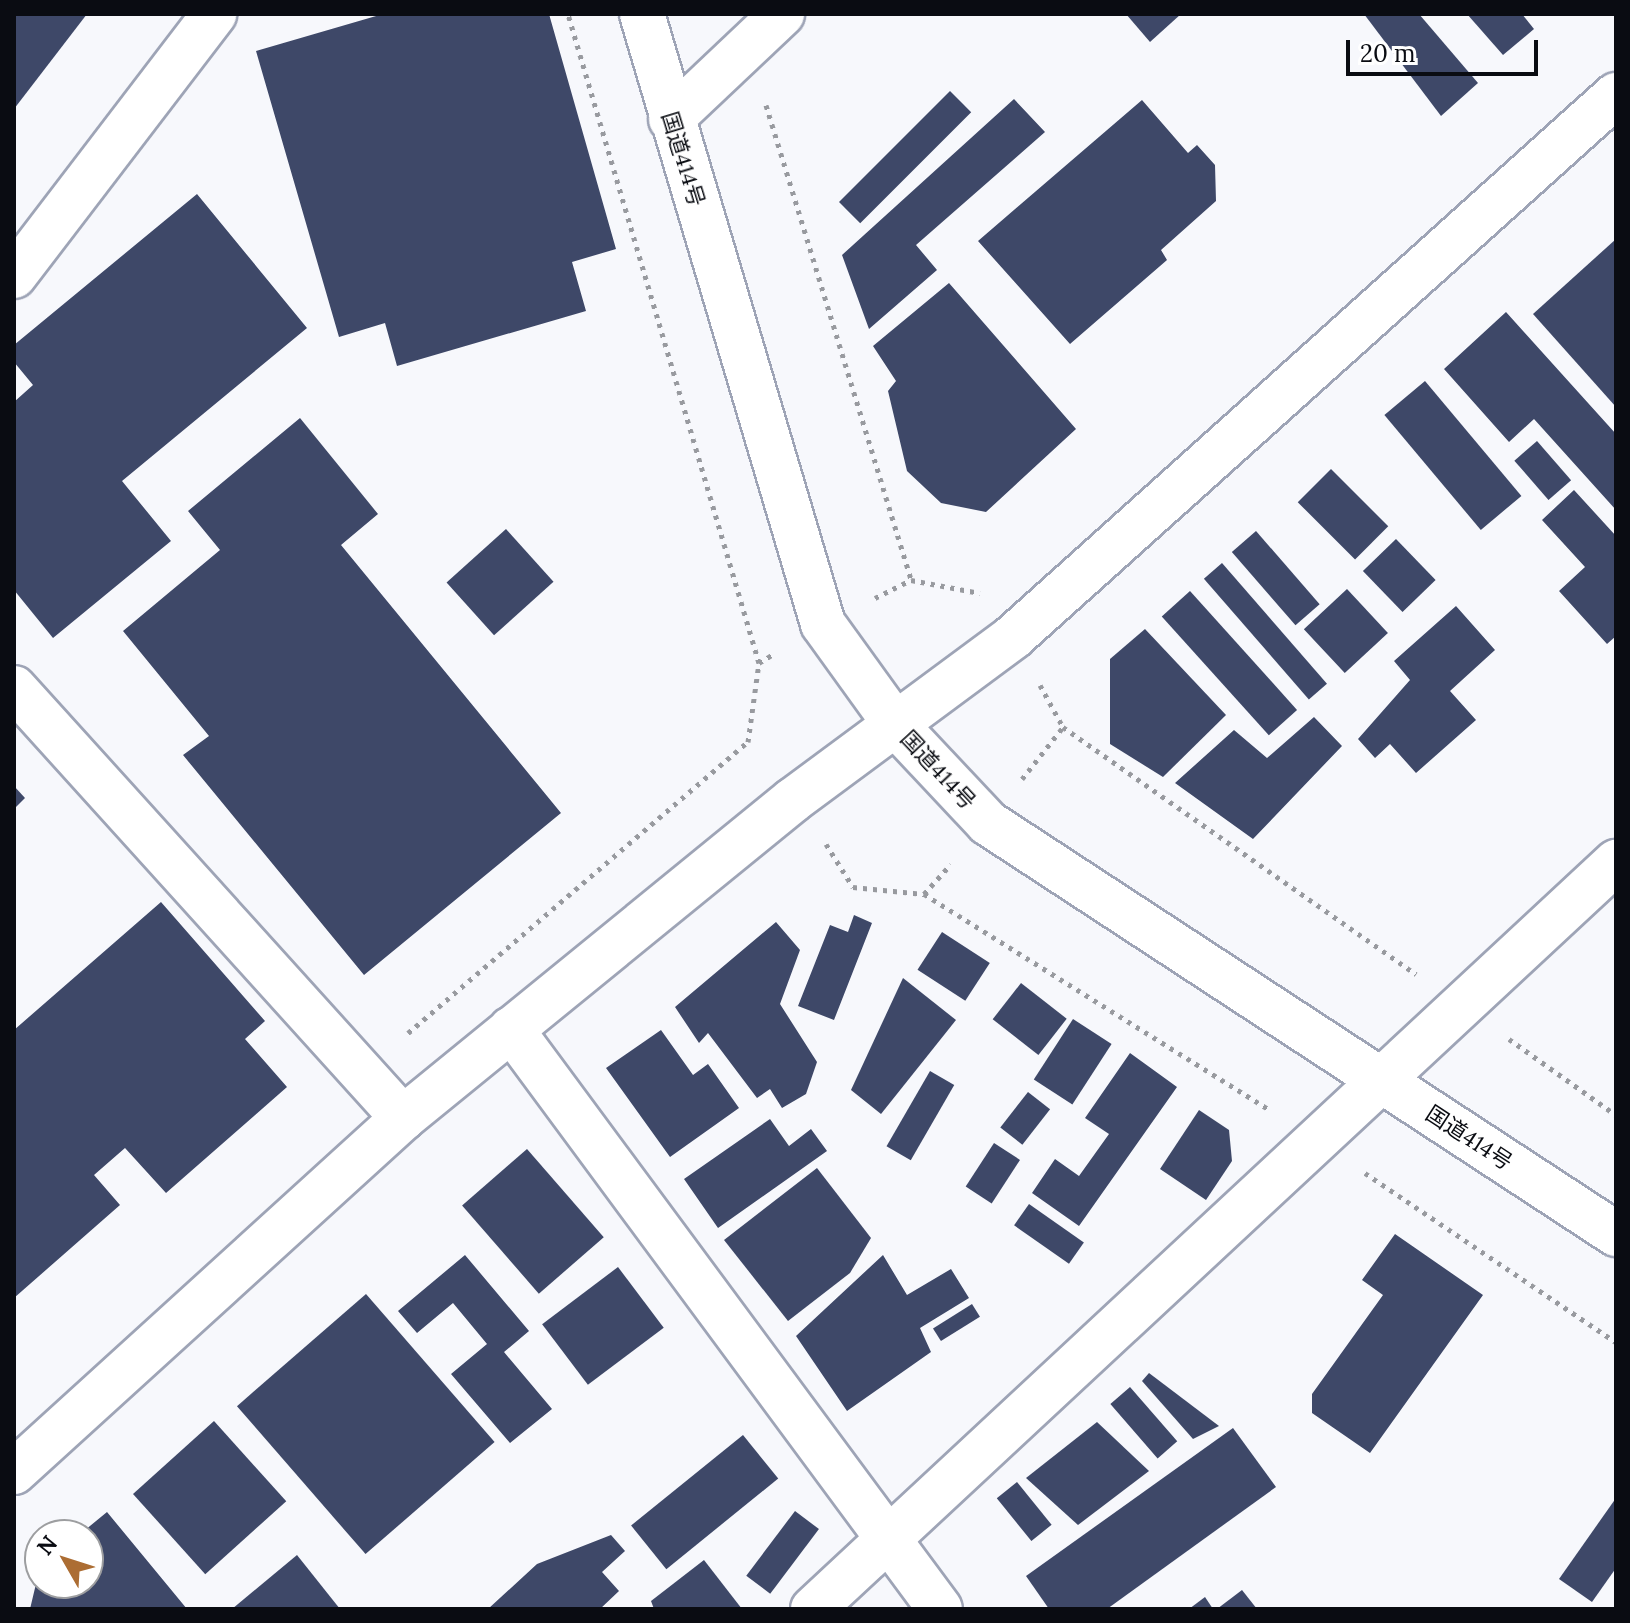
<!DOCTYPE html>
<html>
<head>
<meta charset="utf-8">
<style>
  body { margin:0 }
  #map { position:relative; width:1630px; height:1623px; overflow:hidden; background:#f7f8fc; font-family:Lora,"Noto Sans JP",serif }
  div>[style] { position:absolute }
  .building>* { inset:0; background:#3e4868; transform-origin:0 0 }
  .path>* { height:5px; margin-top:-2.5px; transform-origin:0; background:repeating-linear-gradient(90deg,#989a9f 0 4px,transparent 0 10px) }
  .roads { filter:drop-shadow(2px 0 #9ea4b6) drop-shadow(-2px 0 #9ea4b6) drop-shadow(0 2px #9ea4b6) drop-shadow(0 -2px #9ea4b6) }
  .minor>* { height:44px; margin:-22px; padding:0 22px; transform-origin:22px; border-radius:22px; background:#fff }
  .tertiary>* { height:44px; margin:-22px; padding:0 22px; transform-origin:22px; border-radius:22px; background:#fff }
  .trunk>* { height:44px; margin:-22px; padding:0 22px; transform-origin:22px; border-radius:22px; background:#fff }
  span { translate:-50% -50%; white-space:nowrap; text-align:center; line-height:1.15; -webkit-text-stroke:8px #fff; paint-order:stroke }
  .street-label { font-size:22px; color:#0a0c12 }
  .frame { position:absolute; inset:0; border:16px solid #0a0c12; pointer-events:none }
  .north { position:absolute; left:24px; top:1519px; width:80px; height:80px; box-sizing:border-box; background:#fff; border:2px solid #9d9ea0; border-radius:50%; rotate:309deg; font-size:22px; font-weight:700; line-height:32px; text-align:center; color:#0a0c12 }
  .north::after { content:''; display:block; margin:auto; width:28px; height:36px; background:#ac6d33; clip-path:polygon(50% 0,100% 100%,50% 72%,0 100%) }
  .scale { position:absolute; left:1346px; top:40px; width:192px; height:36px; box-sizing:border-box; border:4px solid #0a0c12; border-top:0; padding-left:10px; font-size:24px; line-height:28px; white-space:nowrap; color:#0a0c12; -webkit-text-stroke:6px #fff; paint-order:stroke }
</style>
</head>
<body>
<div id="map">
  <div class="building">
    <div style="clip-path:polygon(14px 14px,87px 14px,14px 109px)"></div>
    <div style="clip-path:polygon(383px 14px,549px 14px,616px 249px,572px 262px,586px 311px,397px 366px,385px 323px,339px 337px,256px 51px)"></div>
    <div style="clip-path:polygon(1126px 14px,1181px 14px,1150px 42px)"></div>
    <div style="clip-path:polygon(1364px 14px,1419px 14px,1478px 83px,1441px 116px)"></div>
    <div style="clip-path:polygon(1467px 14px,1522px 14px,1534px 29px,1503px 55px)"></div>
    <div style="left:950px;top:91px;width:30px;height:157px;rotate:45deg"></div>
    <div style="clip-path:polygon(1014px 99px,1045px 132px,916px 245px,937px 270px,869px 329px,842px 255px)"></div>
    <div style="clip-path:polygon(1142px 100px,1188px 153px,1197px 145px,1215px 165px,1216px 201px,1161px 250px,1167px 260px,1070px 344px,978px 241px)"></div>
    <div style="clip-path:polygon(197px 194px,307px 328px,122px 481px,171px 541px,53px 638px,14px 590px,14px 402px,33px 385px,14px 362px,14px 345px)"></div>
    <div style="clip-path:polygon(1616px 239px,1616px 407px,1533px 314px)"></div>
    <div style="clip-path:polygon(949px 283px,1076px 429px,986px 512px,941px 503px,907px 471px,888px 391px,896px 381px,873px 346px)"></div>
    <div style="clip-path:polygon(1506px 312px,1616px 434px,1616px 510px,1534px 419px,1509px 442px,1444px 369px)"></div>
    <div style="left:1425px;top:381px;width:150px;height:53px;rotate:50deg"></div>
    <div style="clip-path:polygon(300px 418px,378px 514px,341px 545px,561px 813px,364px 975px,183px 755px,209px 736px,123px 631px,220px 550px,188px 511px)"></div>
    <div style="left:1537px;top:441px;width:52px;height:30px;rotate:49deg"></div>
    <div style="left:1331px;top:469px;width:81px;height:47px;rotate:45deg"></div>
    <div style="clip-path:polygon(1574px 490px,1616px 536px,1616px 636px,1607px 644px,1559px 591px,1585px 567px,1542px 520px)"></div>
    <div style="left:506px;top:529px;width:71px;height:80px;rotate:48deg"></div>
    <div style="left:1256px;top:531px;width:97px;height:32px;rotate:49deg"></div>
    <div style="left:1396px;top:539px;width:57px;height:46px;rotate:46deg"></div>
    <div style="left:1222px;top:563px;width:160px;height:24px;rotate:49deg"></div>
    <div style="left:1347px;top:589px;width:60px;height:59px;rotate:47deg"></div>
    <div style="left:1190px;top:591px;width:160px;height:38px;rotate:48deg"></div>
    <div style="clip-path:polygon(1456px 606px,1495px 650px,1450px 691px,1476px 720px,1416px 773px,1390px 744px,1375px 758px,1358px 739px,1410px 680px,1394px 661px)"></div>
    <div style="clip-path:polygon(1145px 629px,1226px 715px,1163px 777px,1110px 744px,1110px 659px)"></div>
    <div style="clip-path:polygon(1314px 717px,1342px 746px,1253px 839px,1175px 783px,1234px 730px,1267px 758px)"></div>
    <div style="clip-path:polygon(14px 786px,25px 798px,14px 809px)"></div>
    <div style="clip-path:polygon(161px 902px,265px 1021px,245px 1039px,287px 1087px,166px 1193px,125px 1148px,94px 1175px,120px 1205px,14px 1298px,14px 1030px)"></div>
    <div style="clip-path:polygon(854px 915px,872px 923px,834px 1020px,798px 1006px,830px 925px,848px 932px)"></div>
    <div style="clip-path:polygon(776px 922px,800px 950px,780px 1004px,817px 1062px,806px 1094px,782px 1108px,770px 1089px,757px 1098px,708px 1033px,699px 1043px,675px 1007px)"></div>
    <div style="left:942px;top:932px;width:57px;height:45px;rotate:33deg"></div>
    <div style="clip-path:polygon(903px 978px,956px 1020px,881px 1114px,851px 1090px)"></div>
    <div style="left:1021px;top:983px;width:58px;height:46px;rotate:38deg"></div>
    <div style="left:1073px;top:1019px;width:46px;height:72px;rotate:33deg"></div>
    <div style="clip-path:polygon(661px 1030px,693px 1075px,708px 1064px,739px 1108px,670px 1157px,606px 1068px)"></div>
    <div style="clip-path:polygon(1130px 1053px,1177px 1087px,1079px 1226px,1032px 1193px,1055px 1159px,1079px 1176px,1109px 1134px,1085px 1118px)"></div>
    <div style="left:930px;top:1071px;width:28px;height:87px;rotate:30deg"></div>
    <div style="left:1028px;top:1092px;width:28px;height:45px;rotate:38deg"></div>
    <div style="clip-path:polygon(1199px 1110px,1229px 1130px,1232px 1161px,1206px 1200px,1160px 1169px)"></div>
    <div style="clip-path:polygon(770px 1119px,789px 1146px,811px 1129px,827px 1151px,718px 1228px,684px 1179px)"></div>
    <div style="left:994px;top:1143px;width:31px;height:52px;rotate:33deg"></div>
    <div style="left:527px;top:1149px;width:117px;height:86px;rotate:49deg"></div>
    <div style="clip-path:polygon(817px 1168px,871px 1238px,850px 1273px,788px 1321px,724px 1240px)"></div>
    <div style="left:1029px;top:1204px;width:67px;height:26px;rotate:35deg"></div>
    <div style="clip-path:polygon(1395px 1234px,1483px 1295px,1370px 1453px,1312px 1413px,1312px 1394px,1383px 1295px,1362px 1280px)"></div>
    <div style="clip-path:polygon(465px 1255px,529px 1331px,504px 1352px,552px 1409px,510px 1443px,451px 1374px,487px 1344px,453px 1303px,417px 1333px,398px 1311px)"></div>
    <div style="clip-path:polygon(883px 1255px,907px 1295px,951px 1269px,969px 1298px,920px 1328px,931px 1352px,847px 1411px,796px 1336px)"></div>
    <div style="left:618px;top:1267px;width:76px;height:95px;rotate:53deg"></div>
    <div style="left:366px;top:1294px;width:196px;height:171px;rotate:49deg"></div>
    <div style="left:972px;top:1304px;width:15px;height:46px;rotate:58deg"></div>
    <div style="clip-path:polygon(1149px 1373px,1219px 1426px,1193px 1439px,1142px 1381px)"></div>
    <div style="left:1130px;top:1387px;width:72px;height:26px;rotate:49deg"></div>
    <div style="left:214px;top:1421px;width:108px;height:109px;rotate:48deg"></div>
    <div style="clip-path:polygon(1097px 1422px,1149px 1471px,1078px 1525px,1026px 1478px)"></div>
    <div style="clip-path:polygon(1233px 1428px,1276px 1487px,1107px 1609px,1049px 1609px,1026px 1576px)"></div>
    <div style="left:743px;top:1435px;width:56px;height:144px;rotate:51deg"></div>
    <div style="left:1017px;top:1482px;width:55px;height:26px;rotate:51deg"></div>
    <div style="clip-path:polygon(1616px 1498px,1616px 1568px,1592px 1602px,1559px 1579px)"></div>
    <div style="left:795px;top:1511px;width:30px;height:81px;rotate:37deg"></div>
    <div style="clip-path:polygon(107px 1512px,187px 1609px,30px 1609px,40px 1567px,40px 1583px,88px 1583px,88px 1535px,79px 1535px)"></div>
    <div style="clip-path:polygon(611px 1535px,625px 1551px,602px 1572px,619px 1591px,600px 1609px,488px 1609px,537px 1564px)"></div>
    <div style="clip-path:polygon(297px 1555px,340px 1609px,232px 1609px)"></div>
    <div style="clip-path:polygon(704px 1560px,742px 1609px,654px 1609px,651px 1601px)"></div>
    <div style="clip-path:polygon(1242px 1590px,1257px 1609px,1217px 1609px)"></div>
    <div style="clip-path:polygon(1205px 1597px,1213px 1609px,1189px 1609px)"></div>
  </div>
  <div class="path">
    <div style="left:766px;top:105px;width:497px;rotate:73deg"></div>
    <div style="left:911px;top:580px;width:70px;rotate:10.7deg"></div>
    <div style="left:875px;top:598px;width:40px;rotate:-26.6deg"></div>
    <div style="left:759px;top:663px;width:19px;rotate:-32deg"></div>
    <div style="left:1040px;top:685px;width:48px;rotate:61.3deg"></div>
    <div style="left:1063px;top:727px;width:431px;rotate:35deg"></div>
    <div style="left:1022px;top:779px;width:66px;rotate:-51.7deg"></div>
    <div style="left:826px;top:844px;width:51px;rotate:57.9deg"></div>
    <div style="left:853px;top:887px;width:71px;rotate:5.6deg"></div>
    <div style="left:924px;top:894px;width:408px;rotate:32deg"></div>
    <div style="left:924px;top:894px;width:40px;rotate:-48deg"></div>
    <div style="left:408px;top:1033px;width:448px;rotate:-40.6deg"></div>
    <div style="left:748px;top:742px;width:80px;rotate:-82.1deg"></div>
    <div style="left:759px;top:663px;width:677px;rotate:-106.4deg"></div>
    <div style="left:1509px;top:1039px;width:131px;rotate:35.4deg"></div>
    <div style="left:1365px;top:1173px;width:303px;rotate:34deg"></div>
  </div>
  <div class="roads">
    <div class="minor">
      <div style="left:671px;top:119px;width:153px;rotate:-43.4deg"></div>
      <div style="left:14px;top:276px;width:330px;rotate:-52.6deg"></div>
      <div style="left:14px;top:688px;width:580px;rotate:47.87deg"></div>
      <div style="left:511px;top:1029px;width:721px;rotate:53.51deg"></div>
      <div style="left:813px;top:1609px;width:1097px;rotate:-42.93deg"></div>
    </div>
    <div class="tertiary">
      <div style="left:14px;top:1472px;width:526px;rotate:-42.3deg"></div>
      <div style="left:403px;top:1118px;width:503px;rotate:-39.19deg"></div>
      <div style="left:793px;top:800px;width:274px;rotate:-36.5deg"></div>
      <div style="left:1013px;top:637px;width:811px;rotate:-41.95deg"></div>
    </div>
    <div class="trunk">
      <div style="left:642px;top:14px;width:636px;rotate:73.47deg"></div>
      <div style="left:823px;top:624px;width:123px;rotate:54.2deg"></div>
      <div style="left:895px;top:724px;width:136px;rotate:46.8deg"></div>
      <div style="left:988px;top:823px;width:751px;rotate:33.2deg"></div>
    </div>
  </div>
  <div class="street-label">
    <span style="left:683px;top:159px;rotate:73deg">国道414号</span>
    <span style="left:938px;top:770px;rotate:47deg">国道414号</span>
    <span style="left:1469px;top:1138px;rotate:33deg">国道414号</span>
  </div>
  <div class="frame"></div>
  <div class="north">N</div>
  <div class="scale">20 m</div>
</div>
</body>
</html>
